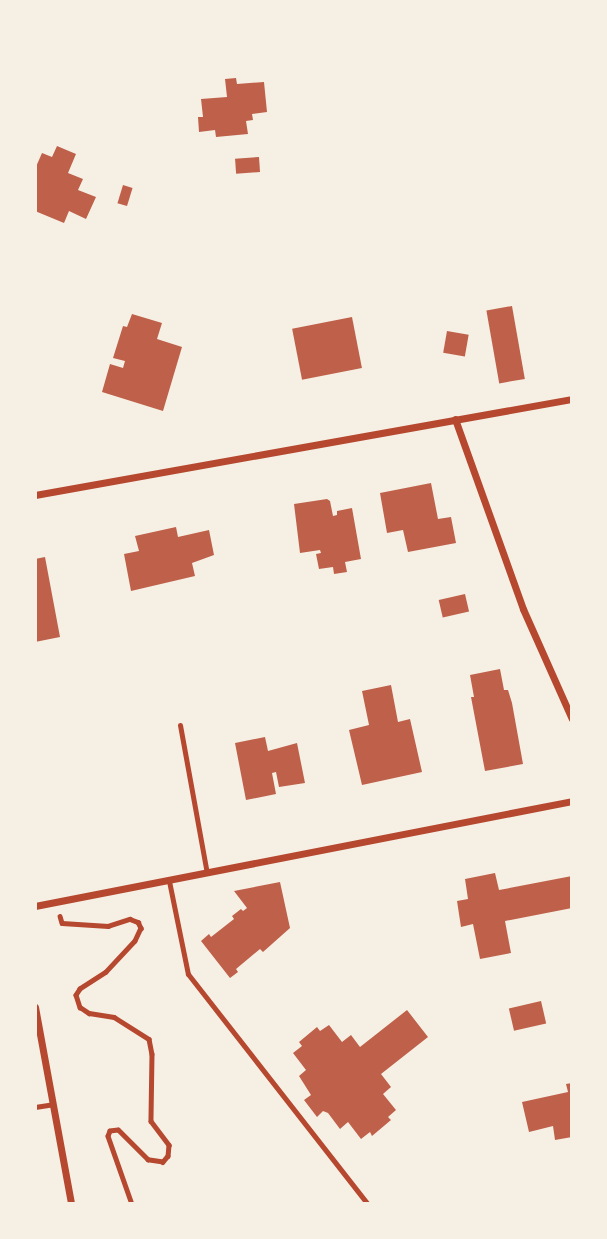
<!DOCTYPE html>
<html>
<head>
<meta charset="utf-8">
<style>
  body { margin:0 }
  #map { position:relative; width:607px; height:1239px; overflow:hidden; background:#f6efe4; font-family:"Crimson Pro",serif }
  div>[style] { position:absolute }
  .building>* { inset:0; background:#bf614a; transform-origin:0 0 }
  .path>* { height:4.5px; margin:-2.25px; padding:0 2.25px; transform-origin:2.25px; border-radius:2.25px; background:#b5482f }
  .service>* { height:5px; margin:-2.5px; padding:0 2.5px; transform-origin:2.5px; border-radius:2.5px; background:#b5482f }
  .minor>* { height:7px; margin:-3.5px; padding:0 3.5px; transform-origin:3.5px; border-radius:3.5px; background:#b5482f }
  span { translate:-50% -50%; white-space:nowrap; text-align:center; line-height:1.15; -webkit-text-stroke:7px #f6efe4; paint-order:stroke }
  .frame { position:absolute; inset:0; border:37px solid #f6efe4; pointer-events:none }
</style>
</head>
<body>
<div id="map">
  <div class="building">
    <div style="clip-path:polygon(236px 78px,237px 84px,264px 82px,267px 112px,252px 114px,253px 120px,246px 121px,248px 134px,216px 137px,215px 130px,199px 132px,198px 117px,203px 117px,201px 99px,227px 97px,225px 79px)"></div>
    <div style="clip-path:polygon(57px 146px,76px 154px,68px 173px,83px 179px,78px 190px,96px 197px,86px 219px,69px 211px,64px 223px,35px 211px,35px 169px,42px 153px,52px 157px)"></div>
    <div style="left:259px;top:157px;width:15px;height:24px;rotate:86deg"></div>
    <div style="left:123px;top:185px;width:10px;height:19px;rotate:17deg"></div>
    <div style="left:512px;top:306px;width:74px;height:26px;rotate:80deg"></div>
    <div style="clip-path:polygon(132px 314px,162px 323px,157px 339px,182px 347px,163px 411px,102px 392px,110px 364px,123px 368px,125px 361px,113px 358px,123px 326px,127px 327px)"></div>
    <div style="left:352px;top:317px;width:52px;height:61px;rotate:79deg"></div>
    <div style="left:447px;top:331px;width:22px;height:22px;rotate:10deg"></div>
    <div style="clip-path:polygon(431px 483px,438px 519px,451px 517px,456px 543px,408px 552px,403px 530px,387px 533px,380px 493px)"></div>
    <div style="clip-path:polygon(327px 499px,330px 501px,333px 516px,337px 515px,337px 511px,352px 508px,361px 559px,345px 562px,347px 572px,334px 574px,333px 567px,319px 569px,316px 554px,321px 553px,320px 550px,300px 553px,294px 504px)"></div>
    <div style="clip-path:polygon(176px 527px,178px 537px,209px 530px,214px 555px,192px 563px,195px 576px,131px 591px,124px 554px,139px 551px,135px 536px)"></div>
    <div style="clip-path:polygon(45px 557px,60px 637px,35px 642px,35px 559px)"></div>
    <div style="left:465px;top:594px;width:18px;height:27px;rotate:77deg"></div>
    <div style="clip-path:polygon(500px 669px,504px 690px,508px 690px,512px 703px,523px 764px,485px 771px,471px 697px,474px 697px,470px 675px)"></div>
    <div style="clip-path:polygon(391px 685px,398px 722px,410px 719px,422px 772px,362px 785px,349px 730px,369px 725px,362px 691px)"></div>
    <div style="clip-path:polygon(265px 737px,268px 751px,297px 743px,305px 783px,279px 787px,276px 772px,272px 773px,276px 794px,246px 800px,235px 743px)"></div>
    <div style="clip-path:polygon(495px 873px,499px 890px,572px 876px,572px 908px,505px 921px,511px 953px,480px 959px,473px 924px,461px 927px,457px 901px,468px 899px,465px 879px)"></div>
    <div style="clip-path:polygon(280px 882px,290px 928px,263px 952px,260px 949px,236px 969px,238px 972px,230px 978px,201px 941px,209px 934px,211px 937px,234px 919px,232px 916px,241px 909px,243px 911px,247px 908px,234px 891px)"></div>
    <div style="left:541px;top:1001px;width:23px;height:33px;rotate:77deg"></div>
    <div style="clip-path:polygon(407px 1010px,428px 1037px,381px 1074px,391px 1087px,383px 1094px,396px 1110px,388px 1117px,391px 1120px,372px 1136px,370px 1132px,361px 1139px,348px 1122px,340px 1129px,328px 1113px,323px 1111px,317px 1117px,304px 1100px,311px 1095px,299px 1076px,306px 1070px,293px 1053px,302px 1046px,299px 1042px,317px 1027px,320px 1031px,329px 1025px,342px 1042px,351px 1035px,360px 1047px)"></div>
    <div style="clip-path:polygon(572px 1083px,572px 1137px,555px 1140px,553px 1126px,529px 1132px,522px 1102px,568px 1092px,566px 1084px)"></div>
  </div>
  <div class="path">
    <div style="left:60px;top:916px;width:7px;rotate:74deg"></div>
    <div style="left:62px;top:923px;width:46px;rotate:3.7deg"></div>
    <div style="left:108px;top:926px;width:23px;rotate:-18deg"></div>
    <div style="left:130px;top:919px;width:9px;rotate:21deg"></div>
    <div style="left:138px;top:922px;width:7px;rotate:63deg"></div>
    <div style="left:141px;top:928px;width:14px;rotate:115deg"></div>
    <div style="left:135px;top:941px;width:42px;rotate:133.1deg"></div>
    <div style="left:106px;top:972px;width:31px;rotate:147deg"></div>
    <div style="left:80px;top:989px;width:7px;rotate:124deg"></div>
    <div style="left:76px;top:995px;width:13px;rotate:72deg"></div>
    <div style="left:80px;top:1007px;width:11px;rotate:34deg"></div>
    <div style="left:89px;top:1013px;width:25px;rotate:9deg"></div>
    <div style="left:114px;top:1017px;width:41px;rotate:32.2deg"></div>
    <div style="left:149px;top:1039px;width:15px;rotate:79deg"></div>
    <div style="left:152px;top:1054px;width:67px;rotate:90.9deg"></div>
    <div style="left:151px;top:1121px;width:30px;rotate:53deg"></div>
    <div style="left:169px;top:1145px;width:11px;rotate:95deg"></div>
    <div style="left:168px;top:1156px;width:8px;rotate:130deg"></div>
    <div style="left:163px;top:1162px;width:15px;rotate:-172deg"></div>
    <div style="left:148px;top:1160px;width:42px;rotate:-135deg"></div>
    <div style="left:118px;top:1130px;width:8px;rotate:173deg"></div>
    <div style="left:110px;top:1131px;width:5px;rotate:112deg"></div>
    <div style="left:108px;top:1136px;width:72px;rotate:70.6deg"></div>
  </div>
  <div class="service">
    <div style="left:180px;top:725px;width:150px;rotate:79.7deg"></div>
    <div style="left:169px;top:881px;width:95px;rotate:78.5deg"></div>
    <div style="left:188px;top:974px;width:292px;rotate:52deg"></div>
    <div style="left:35px;top:1107px;width:18px;rotate:-9deg"></div>
  </div>
  <div class="minor">
    <div style="left:455px;top:419px;width:202px;rotate:70.3deg"></div>
    <div style="left:523px;top:609px;width:120px;rotate:66deg"></div>
    <div style="left:35px;top:495px;width:546px;rotate:-10.14deg"></div>
    <div style="left:35px;top:906px;width:547px;rotate:-11.06deg"></div>
    <div style="left:35px;top:1007px;width:200px;rotate:79.6deg"></div>
  </div>
  <div class="frame"></div>
</div>
</body>
</html>
